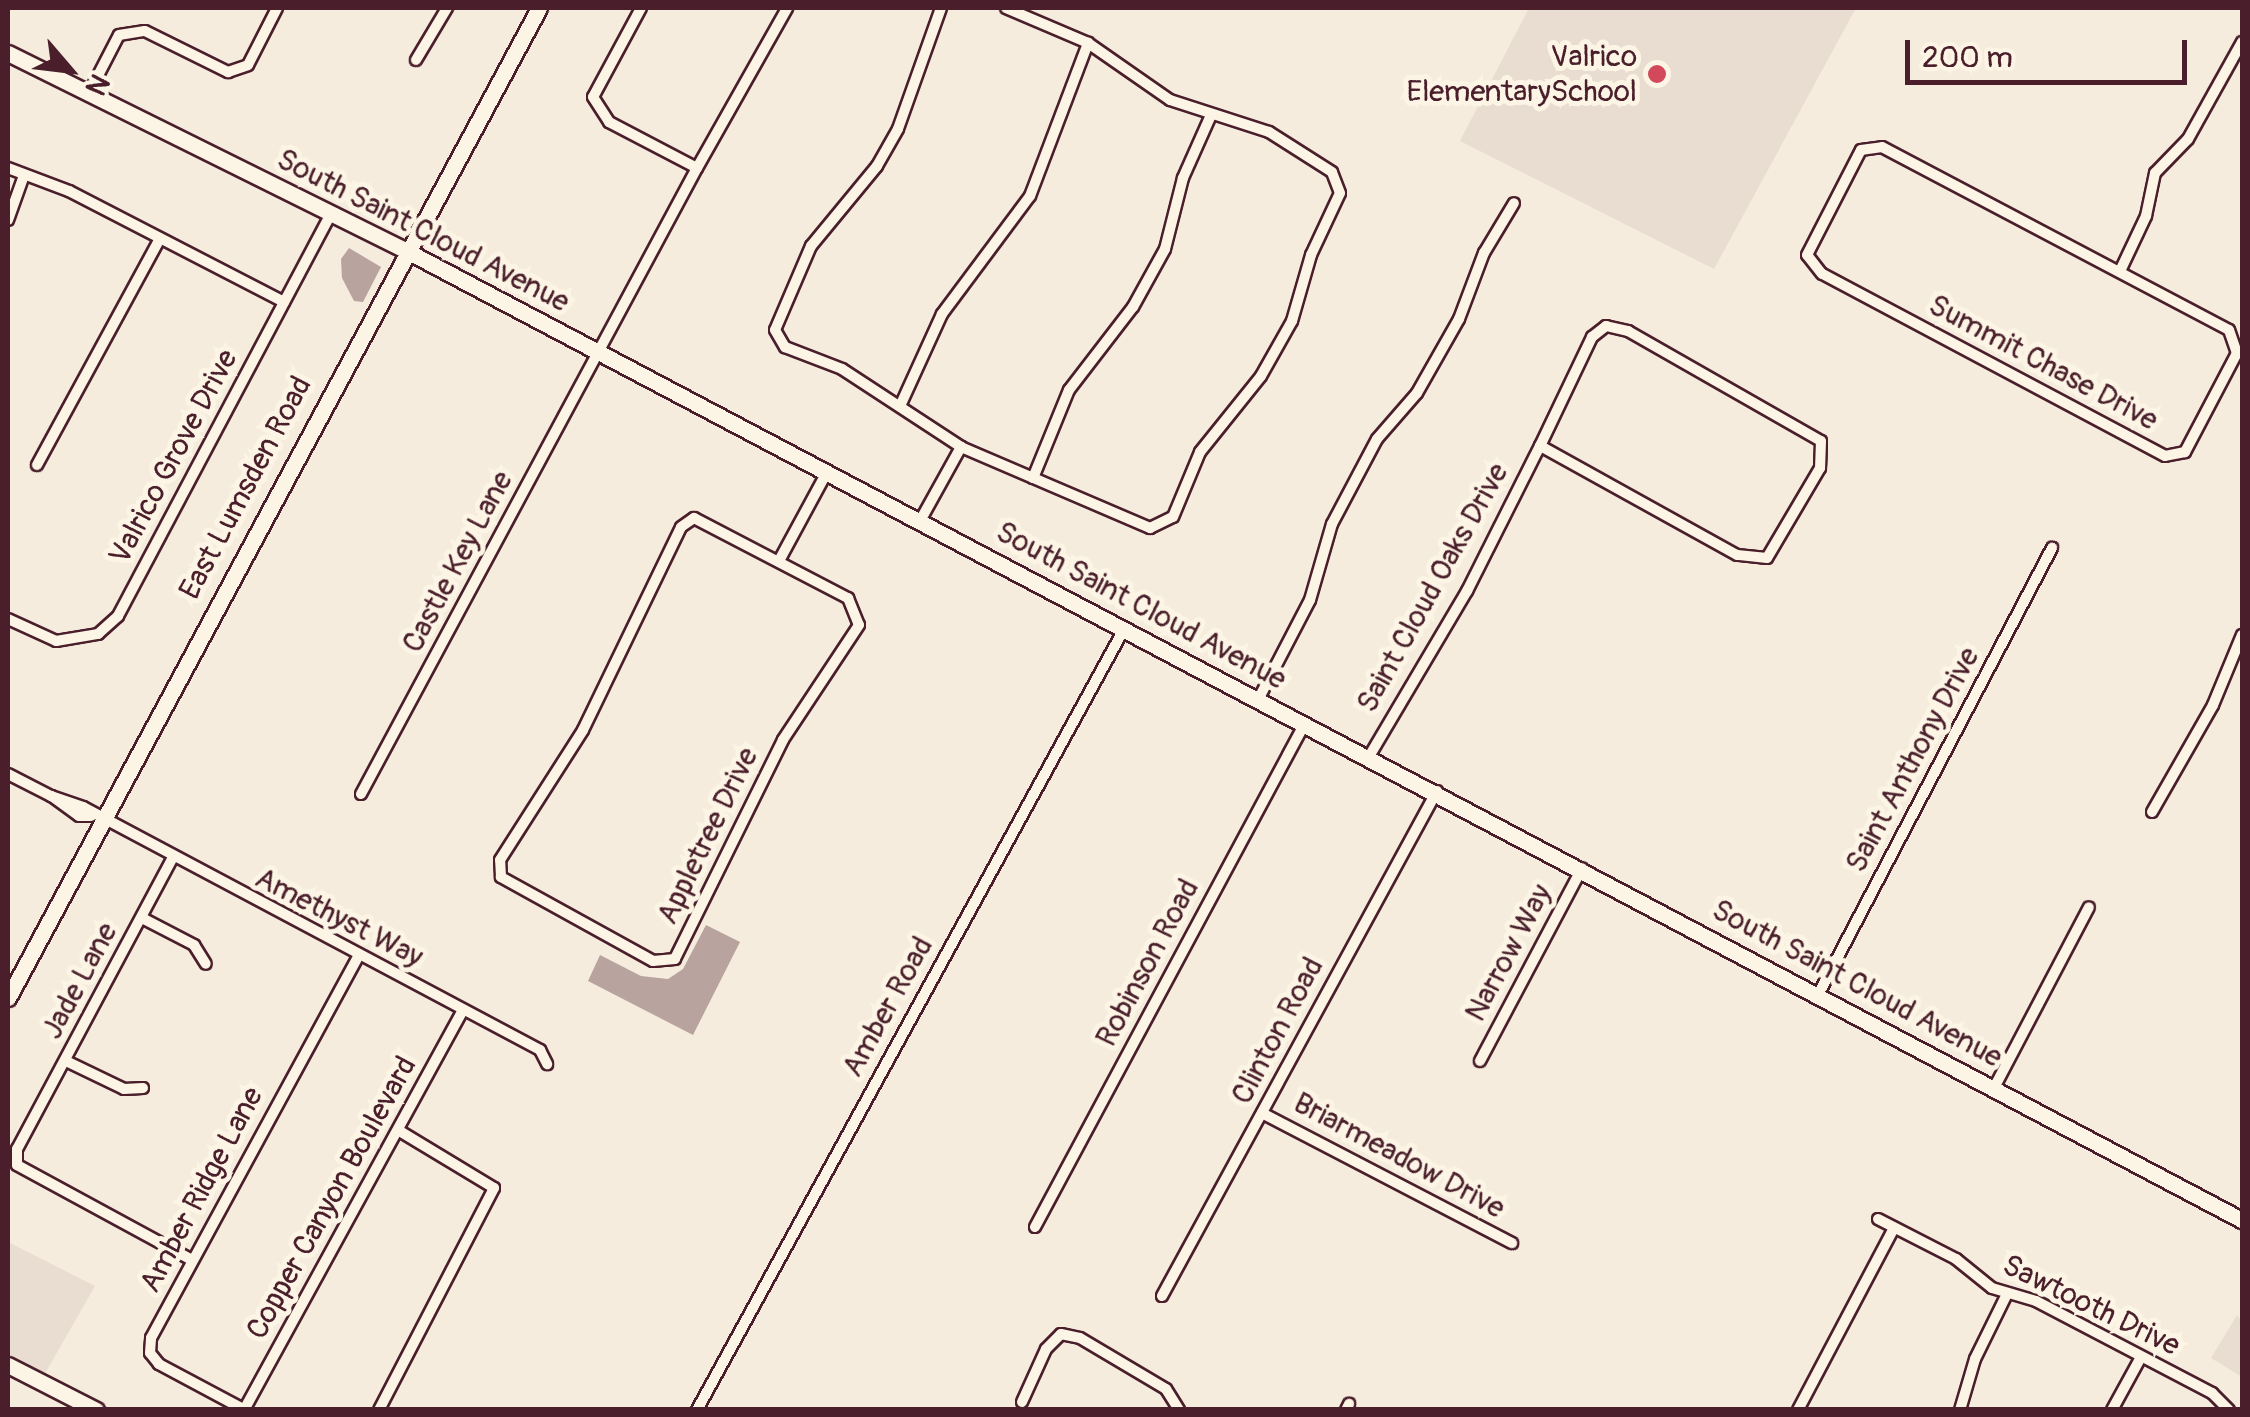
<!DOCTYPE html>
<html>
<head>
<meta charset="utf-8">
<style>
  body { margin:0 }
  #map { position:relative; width:2250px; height:1417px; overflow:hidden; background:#f5ecde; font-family:Pangolin,sans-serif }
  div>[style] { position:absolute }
  .built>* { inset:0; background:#e8ddd0 }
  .water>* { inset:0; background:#b8a39e }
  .roads { filter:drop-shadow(2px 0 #4a1f2b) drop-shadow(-2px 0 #4a1f2b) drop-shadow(0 2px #4a1f2b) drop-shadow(0 -2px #4a1f2b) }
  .street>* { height:10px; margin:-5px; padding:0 5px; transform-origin:5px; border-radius:5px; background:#fcf5e5 }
  .secondary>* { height:15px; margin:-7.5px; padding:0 7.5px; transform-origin:7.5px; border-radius:7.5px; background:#fcf5e5 }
  .dots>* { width:28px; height:28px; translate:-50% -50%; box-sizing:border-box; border:5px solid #fcf5e5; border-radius:50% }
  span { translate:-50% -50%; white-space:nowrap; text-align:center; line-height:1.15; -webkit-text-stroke:10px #fcf5e5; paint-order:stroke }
  .poi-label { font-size:30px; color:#4a1f2b }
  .right { translate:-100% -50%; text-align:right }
  .street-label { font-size:30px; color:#4a1f2b }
  .frame { position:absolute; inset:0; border:10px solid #4a1f2b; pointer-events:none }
  .north { position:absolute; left:20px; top:20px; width:100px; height:100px; -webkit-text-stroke:8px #fcf5e5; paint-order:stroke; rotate:118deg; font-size:28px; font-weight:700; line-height:40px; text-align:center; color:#4a1f2b }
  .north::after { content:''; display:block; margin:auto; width:35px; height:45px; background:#4a1f2b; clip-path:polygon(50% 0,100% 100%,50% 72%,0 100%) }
  .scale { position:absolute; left:1905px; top:40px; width:282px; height:45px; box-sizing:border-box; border:5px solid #4a1f2b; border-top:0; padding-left:12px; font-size:30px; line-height:35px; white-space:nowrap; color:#4a1f2b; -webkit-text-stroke:8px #fcf5e5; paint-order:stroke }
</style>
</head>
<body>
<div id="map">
  <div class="built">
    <div style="clip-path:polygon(1529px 8px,1856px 8px,1714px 269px,1460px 141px)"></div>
    <div style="clip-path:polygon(8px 1242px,95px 1286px,43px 1377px,8px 1359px)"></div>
    <div style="clip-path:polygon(2237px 1315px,2242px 1321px,2242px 1377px,2211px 1358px)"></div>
  </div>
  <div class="water">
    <div style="clip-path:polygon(349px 248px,381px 267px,363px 302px,354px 301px,342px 278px,341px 259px)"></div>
    <div style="clip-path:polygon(706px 925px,740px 942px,693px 1035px,588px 981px,600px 955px,641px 976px,668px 979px,683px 969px)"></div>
  </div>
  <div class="roads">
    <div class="street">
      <div style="left:641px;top:8px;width:101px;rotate:118.3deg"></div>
      <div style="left:593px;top:97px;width:30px;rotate:57deg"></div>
      <div style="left:609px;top:122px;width:99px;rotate:27.6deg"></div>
      <div style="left:697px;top:168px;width:184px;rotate:-60.6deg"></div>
      <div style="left:941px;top:8px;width:128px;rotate:109.6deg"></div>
      <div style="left:898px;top:129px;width:43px;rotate:119.6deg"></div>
      <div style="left:877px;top:166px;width:104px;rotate:129.5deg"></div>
      <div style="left:811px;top:246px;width:91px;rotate:113.2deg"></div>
      <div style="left:775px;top:330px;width:20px;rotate:60deg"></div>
      <div style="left:785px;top:347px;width:61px;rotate:21.1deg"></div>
      <div style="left:842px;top:369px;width:142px;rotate:33.2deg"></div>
      <div style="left:961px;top:447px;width:206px;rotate:23.2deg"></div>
      <div style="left:1150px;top:528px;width:25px;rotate:-26deg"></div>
      <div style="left:1173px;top:517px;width:70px;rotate:-67.4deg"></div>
      <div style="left:1200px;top:452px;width:97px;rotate:-51.2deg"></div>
      <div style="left:1261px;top:376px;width:63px;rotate:-60.6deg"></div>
      <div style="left:1292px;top:321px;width:69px;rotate:-73.9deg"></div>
      <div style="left:1311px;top:255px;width:68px;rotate:-64.9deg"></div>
      <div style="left:1340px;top:193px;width:22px;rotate:-111deg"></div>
      <div style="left:1332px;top:172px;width:75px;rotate:-147.6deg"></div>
      <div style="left:1269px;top:132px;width:104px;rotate:-162.1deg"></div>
      <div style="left:1170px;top:100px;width:100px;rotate:-145.2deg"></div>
      <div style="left:1088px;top:43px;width:89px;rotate:-156.9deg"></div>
      <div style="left:416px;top:60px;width:61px;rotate:-59.2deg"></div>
      <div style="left:89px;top:93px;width:65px;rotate:-62.7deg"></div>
      <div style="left:119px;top:35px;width:26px;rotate:-9deg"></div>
      <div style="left:145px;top:31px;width:93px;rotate:26.3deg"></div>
      <div style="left:228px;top:72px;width:21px;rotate:-19deg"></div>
      <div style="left:248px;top:65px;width:64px;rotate:-63deg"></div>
      <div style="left:1882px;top:147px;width:392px;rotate:27.8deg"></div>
      <div style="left:2229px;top:330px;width:24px;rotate:71deg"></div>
      <div style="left:2237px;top:353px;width:112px;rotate:117.7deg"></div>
      <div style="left:2185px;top:452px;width:20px;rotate:169deg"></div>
      <div style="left:2165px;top:456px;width:388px;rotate:-152deg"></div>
      <div style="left:1822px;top:274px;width:24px;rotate:-128deg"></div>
      <div style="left:1807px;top:255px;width:118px;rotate:-62.8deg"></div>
      <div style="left:1861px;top:150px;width:21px;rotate:-8deg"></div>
      <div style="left:8px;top:168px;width:65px;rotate:20.7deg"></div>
      <div style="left:69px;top:191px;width:242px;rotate:27.3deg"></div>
      <div style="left:8px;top:220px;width:45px;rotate:-70.3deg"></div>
      <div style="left:2121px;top:269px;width:59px;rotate:-64.7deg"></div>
      <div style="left:2146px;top:216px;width:44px;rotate:-78.2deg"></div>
      <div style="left:2155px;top:173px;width:47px;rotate:-45.9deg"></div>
      <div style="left:2188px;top:139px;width:111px;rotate:-60.9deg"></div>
      <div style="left:1606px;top:326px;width:23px;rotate:13deg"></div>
      <div style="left:1628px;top:331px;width:222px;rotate:29.7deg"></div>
      <div style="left:1821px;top:441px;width:27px;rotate:92deg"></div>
      <div style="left:1820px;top:468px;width:104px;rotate:120.5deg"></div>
      <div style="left:1767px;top:558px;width:30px;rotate:-174deg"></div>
      <div style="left:1737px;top:555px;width:225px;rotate:-151deg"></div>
      <div style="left:1540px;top:446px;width:121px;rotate:-64.5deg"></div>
      <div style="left:1592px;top:337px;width:18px;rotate:-38deg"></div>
      <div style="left:901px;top:404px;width:99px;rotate:-65.5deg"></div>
      <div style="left:942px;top:314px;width:147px;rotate:-53.3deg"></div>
      <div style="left:1030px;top:196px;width:164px;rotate:-69.2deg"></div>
      <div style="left:37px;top:465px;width:254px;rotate:-61.5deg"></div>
      <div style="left:1033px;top:478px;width:95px;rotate:-67.8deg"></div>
      <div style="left:1069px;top:390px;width:105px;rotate:-52.4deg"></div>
      <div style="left:1133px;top:307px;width:66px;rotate:-61.1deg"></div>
      <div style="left:1165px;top:249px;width:73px;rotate:-75.8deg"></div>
      <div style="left:1183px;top:178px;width:69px;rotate:-66deg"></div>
      <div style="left:694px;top:518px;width:174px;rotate:27.5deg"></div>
      <div style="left:848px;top:598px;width:29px;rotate:68deg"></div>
      <div style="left:859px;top:625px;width:138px;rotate:123.5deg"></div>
      <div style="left:783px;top:740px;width:244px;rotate:116.3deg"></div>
      <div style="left:675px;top:959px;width:22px;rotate:175deg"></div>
      <div style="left:653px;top:961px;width:174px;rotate:-151.1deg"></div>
      <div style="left:501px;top:877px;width:17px;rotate:-93deg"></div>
      <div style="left:500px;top:860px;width:154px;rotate:-57.4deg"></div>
      <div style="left:583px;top:730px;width:225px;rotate:-64.2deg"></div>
      <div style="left:681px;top:527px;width:16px;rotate:-35deg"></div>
      <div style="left:920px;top:521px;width:85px;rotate:-61deg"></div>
      <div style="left:780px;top:559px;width:99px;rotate:-61.6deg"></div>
      <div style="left:8px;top:619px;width:53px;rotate:24.6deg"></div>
      <div style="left:56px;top:641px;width:43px;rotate:-9.5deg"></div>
      <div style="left:98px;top:634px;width:27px;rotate:-42deg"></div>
      <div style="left:118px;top:616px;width:457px;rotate:-62.1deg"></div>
      <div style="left:1259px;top:698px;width:110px;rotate:-62.5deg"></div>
      <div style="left:1310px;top:600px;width:79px;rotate:-73.9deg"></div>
      <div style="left:1332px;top:524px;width:96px;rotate:-62.1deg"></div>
      <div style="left:1377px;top:439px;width:61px;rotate:-49deg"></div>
      <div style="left:1417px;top:393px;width:85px;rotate:-60.4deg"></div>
      <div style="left:1459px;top:319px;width:71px;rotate:-69.3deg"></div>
      <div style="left:1484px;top:253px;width:58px;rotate:-59deg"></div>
      <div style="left:1370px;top:755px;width:191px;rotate:-59.4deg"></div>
      <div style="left:1467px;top:591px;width:162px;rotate:-63.3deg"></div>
      <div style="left:8px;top:774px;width:48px;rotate:27.1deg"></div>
      <div style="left:361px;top:794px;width:710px;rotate:-61.78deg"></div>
      <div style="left:2152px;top:812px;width:123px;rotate:-60.3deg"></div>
      <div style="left:2213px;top:705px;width:76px;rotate:-67.5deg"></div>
      <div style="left:91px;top:816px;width:12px;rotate:180deg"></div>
      <div style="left:79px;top:816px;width:34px;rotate:-144deg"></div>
      <div style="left:51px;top:796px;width:34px;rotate:19deg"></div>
      <div style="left:83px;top:807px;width:518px;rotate:28deg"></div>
      <div style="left:540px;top:1050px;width:16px;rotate:63deg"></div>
      <div style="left:172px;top:859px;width:329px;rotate:118.1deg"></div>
      <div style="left:17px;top:1149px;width:16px;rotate:90deg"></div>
      <div style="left:17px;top:1165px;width:197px;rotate:28.5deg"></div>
      <div style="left:142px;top:918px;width:59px;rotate:27.4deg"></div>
      <div style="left:194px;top:945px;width:22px;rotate:58deg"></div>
      <div style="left:1818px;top:995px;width:505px;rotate:-62.37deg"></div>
      <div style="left:66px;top:1061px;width:64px;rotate:25.8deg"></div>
      <div style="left:124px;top:1089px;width:19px;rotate:-3deg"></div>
      <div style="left:1480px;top:1061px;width:218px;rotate:-62.1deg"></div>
      <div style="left:1994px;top:1088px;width:204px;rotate:-62.3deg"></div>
      <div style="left:1262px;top:1113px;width:282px;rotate:27.5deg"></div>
      <div style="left:1878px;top:1219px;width:88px;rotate:27.1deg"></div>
      <div style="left:1956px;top:1259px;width:46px;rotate:38.9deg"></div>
      <div style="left:1992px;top:1288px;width:46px;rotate:16.5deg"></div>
      <div style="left:2036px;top:1301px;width:199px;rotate:27.6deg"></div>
      <div style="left:2212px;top:1393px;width:24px;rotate:45deg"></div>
      <div style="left:1035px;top:1227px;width:572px;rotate:-61.82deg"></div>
      <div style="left:1162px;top:1296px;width:575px;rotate:-61.43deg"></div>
      <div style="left:1022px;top:1402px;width:58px;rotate:-65.6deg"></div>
      <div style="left:1046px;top:1349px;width:21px;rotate:-45deg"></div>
      <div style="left:1061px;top:1334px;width:19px;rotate:12deg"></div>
      <div style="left:1080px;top:1338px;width:100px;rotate:30.7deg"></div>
      <div style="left:1166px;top:1389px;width:25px;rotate:58deg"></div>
      <div style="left:244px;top:1410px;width:456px;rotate:-61.3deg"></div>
      <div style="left:245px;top:1410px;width:98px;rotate:-151.9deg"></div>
      <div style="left:159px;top:1364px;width:14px;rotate:-129deg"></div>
      <div style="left:150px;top:1353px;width:15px;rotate:-86deg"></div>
      <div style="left:151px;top:1338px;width:434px;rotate:-61.5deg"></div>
      <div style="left:379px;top:1410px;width:250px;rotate:-62.6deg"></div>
      <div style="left:494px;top:1188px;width:112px;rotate:-148.9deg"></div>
      <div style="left:697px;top:1410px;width:890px;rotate:-61.33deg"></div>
      <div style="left:1346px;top:1410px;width:7px;rotate:-63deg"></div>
      <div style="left:1798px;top:1410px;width:206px;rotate:-62.2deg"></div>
      <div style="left:1960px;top:1410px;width:53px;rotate:-73.6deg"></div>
      <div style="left:1975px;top:1359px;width:72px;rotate:-63.8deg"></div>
      <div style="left:2112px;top:1410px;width:60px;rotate:-61.3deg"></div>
    </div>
    <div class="secondary">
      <div style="left:8px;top:53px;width:443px;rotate:26.4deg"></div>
      <div style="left:405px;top:250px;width:2077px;rotate:27.84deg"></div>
      <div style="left:8px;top:998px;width:1123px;rotate:-61.79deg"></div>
      <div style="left:8px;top:1365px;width:99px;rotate:27.1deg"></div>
    </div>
  </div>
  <div class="dots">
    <div style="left:1657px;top:74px;background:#d1495b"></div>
  </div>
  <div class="poi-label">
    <span class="right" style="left:1637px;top:74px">Valrico<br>ElementarySchool</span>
  </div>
  <div class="street-label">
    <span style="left:423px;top:231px;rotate:27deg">South Saint Cloud Avenue</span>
    <span style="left:2043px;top:363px;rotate:28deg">Summit Chase Drive</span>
    <span style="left:174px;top:457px;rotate:-62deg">Valrico Grove Drive</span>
    <span style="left:246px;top:488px;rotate:-62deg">East Lumsden Road</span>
    <span style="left:458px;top:562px;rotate:-62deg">Castle Key Lane</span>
    <span style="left:1433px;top:588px;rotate:-61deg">Saint Cloud Oaks Drive</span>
    <span style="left:1141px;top:606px;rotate:28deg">South Saint Cloud Avenue</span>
    <span style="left:1913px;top:760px;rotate:-62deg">Saint Anthony Drive</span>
    <span style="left:708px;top:836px;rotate:-64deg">Appletree Drive</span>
    <span style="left:339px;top:918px;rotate:27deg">Amethyst Way</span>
    <span style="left:1509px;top:953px;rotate:-62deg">Narrow Way</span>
    <span style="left:1148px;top:963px;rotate:-62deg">Robinson Road</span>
    <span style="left:80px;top:981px;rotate:-62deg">Jade Lane</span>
    <span style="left:1857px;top:984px;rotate:28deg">South Saint Cloud Avenue</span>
    <span style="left:888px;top:1007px;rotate:-61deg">Amber Road</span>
    <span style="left:1278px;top:1031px;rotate:-62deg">Clinton Road</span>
    <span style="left:1399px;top:1156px;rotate:28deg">Briarmeadow Drive</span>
    <span style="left:202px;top:1190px;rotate:-62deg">Amber Ridge Lane</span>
    <span style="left:332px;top:1198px;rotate:-61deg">Copper Canyon Boulevard</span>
    <span style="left:2091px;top:1306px;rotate:26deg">Sawtooth Drive</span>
  </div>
  <div class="frame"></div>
  <div class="north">N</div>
  <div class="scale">200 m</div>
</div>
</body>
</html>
